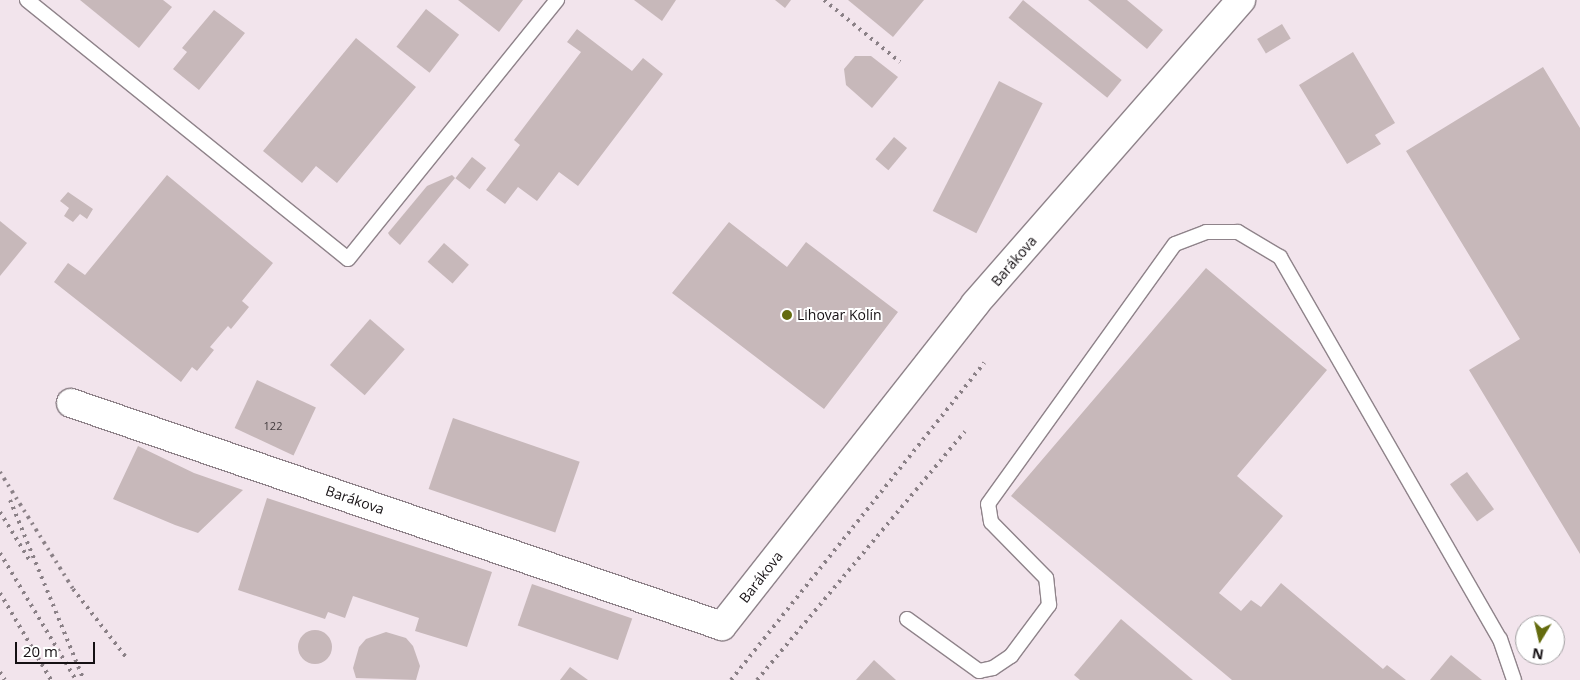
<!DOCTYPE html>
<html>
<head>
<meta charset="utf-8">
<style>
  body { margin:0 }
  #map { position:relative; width:1580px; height:680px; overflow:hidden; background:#f2e4ec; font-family:"Open Sans",sans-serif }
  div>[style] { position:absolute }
  .building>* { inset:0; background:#c7b8ba; transform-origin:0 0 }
  .round { border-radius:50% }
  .roads { filter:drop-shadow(1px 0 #8f838a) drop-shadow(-1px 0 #8f838a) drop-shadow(0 1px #8f838a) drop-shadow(0 -1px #8f838a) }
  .service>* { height:14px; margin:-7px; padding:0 7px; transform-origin:7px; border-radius:7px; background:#fff }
  .minor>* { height:28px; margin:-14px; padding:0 14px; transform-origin:14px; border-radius:14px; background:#fff }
  .rail>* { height:4px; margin-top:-2px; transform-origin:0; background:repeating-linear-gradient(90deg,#8a8086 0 2.5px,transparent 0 7.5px) }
  .dots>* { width:14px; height:14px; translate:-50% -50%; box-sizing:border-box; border:2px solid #fff; border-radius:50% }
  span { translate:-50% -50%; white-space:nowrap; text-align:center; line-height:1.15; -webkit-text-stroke:4px #fff; paint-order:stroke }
  .number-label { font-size:11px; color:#423a3d }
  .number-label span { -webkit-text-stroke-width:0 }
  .street-label { font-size:14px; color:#151013 }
  .poi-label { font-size:14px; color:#151013 }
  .left { translate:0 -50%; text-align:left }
  .north { position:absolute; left:1515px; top:615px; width:50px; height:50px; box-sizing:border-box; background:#fff; border:1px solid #a19fa1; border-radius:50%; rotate:189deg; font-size:14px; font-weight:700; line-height:20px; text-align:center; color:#151013 }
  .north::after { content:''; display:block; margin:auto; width:18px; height:22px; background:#646b0e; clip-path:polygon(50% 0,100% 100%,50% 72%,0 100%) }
  .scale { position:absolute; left:15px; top:642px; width:80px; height:22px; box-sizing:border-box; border:2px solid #151013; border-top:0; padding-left:6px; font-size:15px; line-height:18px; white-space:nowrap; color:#151013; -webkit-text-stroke:4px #fff; paint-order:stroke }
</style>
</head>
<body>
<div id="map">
  <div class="building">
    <div style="clip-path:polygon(80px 0,163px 0,172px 7px,139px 48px)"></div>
    <div style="clip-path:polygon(458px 0,523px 0,499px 32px)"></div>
    <div style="clip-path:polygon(634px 0,676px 0,662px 21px)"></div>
    <div style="clip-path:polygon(775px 0,791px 0,785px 8px)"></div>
    <div style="clip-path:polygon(848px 0,924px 0,893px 37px)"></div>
    <div style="left:1023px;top:0;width:127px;height:23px;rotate:39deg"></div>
    <div style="clip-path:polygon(1088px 0,1127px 0,1163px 30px,1147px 49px)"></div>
    <div style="left:426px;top:9px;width:42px;height:48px;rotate:38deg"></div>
    <div style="clip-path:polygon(214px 10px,245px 33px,199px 90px,173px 69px,187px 52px,182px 48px)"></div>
    <div style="left:1282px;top:24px;width:17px;height:29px;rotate:59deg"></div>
    <div style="clip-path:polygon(577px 29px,632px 71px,643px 58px,663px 74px,578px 186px,559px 172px,537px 201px,518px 187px,505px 204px,486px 190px,520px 145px,514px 140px,581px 52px,567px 42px)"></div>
    <div style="clip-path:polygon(356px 38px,416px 87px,337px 183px,316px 166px,302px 183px,263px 151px)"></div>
    <div style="clip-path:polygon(1353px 52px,1395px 123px,1375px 135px,1381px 144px,1347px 164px,1299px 85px)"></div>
    <div style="clip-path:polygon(855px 56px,871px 56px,898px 77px,872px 108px,846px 85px,844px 69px)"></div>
    <div style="clip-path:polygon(1543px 67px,1580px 128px,1580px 554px,1469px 370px,1520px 339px,1406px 151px)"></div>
    <div style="left:999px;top:81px;width:49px;height:146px;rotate:27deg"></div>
    <div style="left:894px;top:137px;width:17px;height:29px;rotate:40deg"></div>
    <div style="left:472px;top:157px;width:18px;height:27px;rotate:38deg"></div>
    <div style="clip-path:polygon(167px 175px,273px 263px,242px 301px,249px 307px,231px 329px,228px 326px,210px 347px,214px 350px,197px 371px,192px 367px,181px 382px,54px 282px,68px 263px,85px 275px)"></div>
    <div style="clip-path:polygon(452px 175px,455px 178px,400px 245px,390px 236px,388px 233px,427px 186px)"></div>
    <div style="clip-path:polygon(68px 192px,93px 209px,87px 219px,80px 214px,73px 222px,64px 216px,69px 208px,60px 201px)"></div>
    <div style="clip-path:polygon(0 221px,27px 243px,0 276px)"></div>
    <div style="clip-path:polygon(729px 222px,787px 267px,806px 242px,898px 312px,824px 409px,672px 293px)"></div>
    <div style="left:444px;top:243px;width:33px;height:25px;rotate:41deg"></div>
    <div style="clip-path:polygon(1206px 268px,1327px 370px,1237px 476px,1283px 516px,1219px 593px,1241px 611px,1251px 600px,1261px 607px,1281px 583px,1383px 669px,1387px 665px,1406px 680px,1232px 680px,1011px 496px)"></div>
    <div style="left:370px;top:319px;width:46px;height:61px;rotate:41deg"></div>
    <div style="left:257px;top:380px;width:65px;height:53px;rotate:25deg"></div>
    <div style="left:453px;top:418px;width:134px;height:75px;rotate:19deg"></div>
    <div style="clip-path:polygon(138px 446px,194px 473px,243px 490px,198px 533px,175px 525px,113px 499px)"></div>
    <div style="left:1467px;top:472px;width:46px;height:21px;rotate:54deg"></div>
    <div style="clip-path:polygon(267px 498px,492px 572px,467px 647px,415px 631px,419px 618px,353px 596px,345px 618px,328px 612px,325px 619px,238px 590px)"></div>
    <div style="left:532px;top:584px;width:106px;height:44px;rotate:19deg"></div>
    <div style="clip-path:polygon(1121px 619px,1193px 680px,1080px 680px,1074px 675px)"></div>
    <div class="round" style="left:298px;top:630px;width:34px;height:34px"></div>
    <div style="clip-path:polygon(386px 632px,406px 638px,413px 646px,420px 666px,416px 680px,356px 678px,353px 668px,359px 647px,366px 639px)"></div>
    <div style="clip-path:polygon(1451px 655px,1482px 680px,1430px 680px)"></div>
    <div style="clip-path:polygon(874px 660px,896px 680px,856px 680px)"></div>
    <div style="clip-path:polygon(570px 667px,588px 680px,560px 680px)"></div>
  </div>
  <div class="roads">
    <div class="service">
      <div style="left:27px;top:0;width:412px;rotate:38.9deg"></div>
      <div style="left:348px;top:259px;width:333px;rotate:-51.1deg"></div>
      <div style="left:907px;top:619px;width:89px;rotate:35.8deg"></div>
      <div style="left:979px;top:671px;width:14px;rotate:-12deg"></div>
      <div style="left:993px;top:668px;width:22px;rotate:-34deg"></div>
      <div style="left:1011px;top:656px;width:64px;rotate:-53.3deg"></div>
      <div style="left:1049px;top:605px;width:27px;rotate:-96deg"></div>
      <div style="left:1046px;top:578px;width:78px;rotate:-134.5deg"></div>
      <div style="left:991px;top:522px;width:18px;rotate:-99deg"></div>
      <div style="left:988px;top:504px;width:320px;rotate:-54.3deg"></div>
      <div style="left:1175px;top:244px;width:33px;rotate:-21deg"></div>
      <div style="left:1206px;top:232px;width:32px"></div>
      <div style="left:1238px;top:232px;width:49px;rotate:30.8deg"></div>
      <div style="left:1280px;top:257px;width:441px;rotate:60.1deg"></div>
      <div style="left:1500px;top:639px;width:43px;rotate:71.1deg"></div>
    </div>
    <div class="minor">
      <div style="left:71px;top:403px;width:688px;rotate:18.91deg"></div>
      <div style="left:722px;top:626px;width:410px;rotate:-51.8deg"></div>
      <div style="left:975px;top:304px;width:404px;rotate:-48.8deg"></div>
    </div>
  </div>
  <div class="rail">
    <div style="left:824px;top:0;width:98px;rotate:39.2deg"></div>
    <div style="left:0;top:472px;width:138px;rotate:58deg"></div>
    <div style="left:73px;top:589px;width:86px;rotate:52.1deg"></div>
    <div style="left:10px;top:500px;width:195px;rotate:67.7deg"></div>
    <div style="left:0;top:512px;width:57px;rotate:58.5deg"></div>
    <div style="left:0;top:553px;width:148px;rotate:59.1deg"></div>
    <div style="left:0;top:593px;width:101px;rotate:59.6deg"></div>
    <div style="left:0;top:672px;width:9px;rotate:58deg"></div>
    <div style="left:731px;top:680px;width:406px;rotate:-51.4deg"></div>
    <div style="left:757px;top:680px;width:324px;rotate:-50.1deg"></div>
  </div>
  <div class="dots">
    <div style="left:787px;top:315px;background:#646b0e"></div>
  </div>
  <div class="number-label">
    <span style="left:273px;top:426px">122</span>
  </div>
  <div class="street-label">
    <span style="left:1014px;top:261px;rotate:-49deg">Barákova</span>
    <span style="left:355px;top:500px;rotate:19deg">Barákova</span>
    <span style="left:761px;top:577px;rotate:-52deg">Barákova</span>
  </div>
  <div class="poi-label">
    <span class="left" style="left:797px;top:315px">Lihovar Kolín</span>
  </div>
  <div class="north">N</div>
  <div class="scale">20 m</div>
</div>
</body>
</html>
